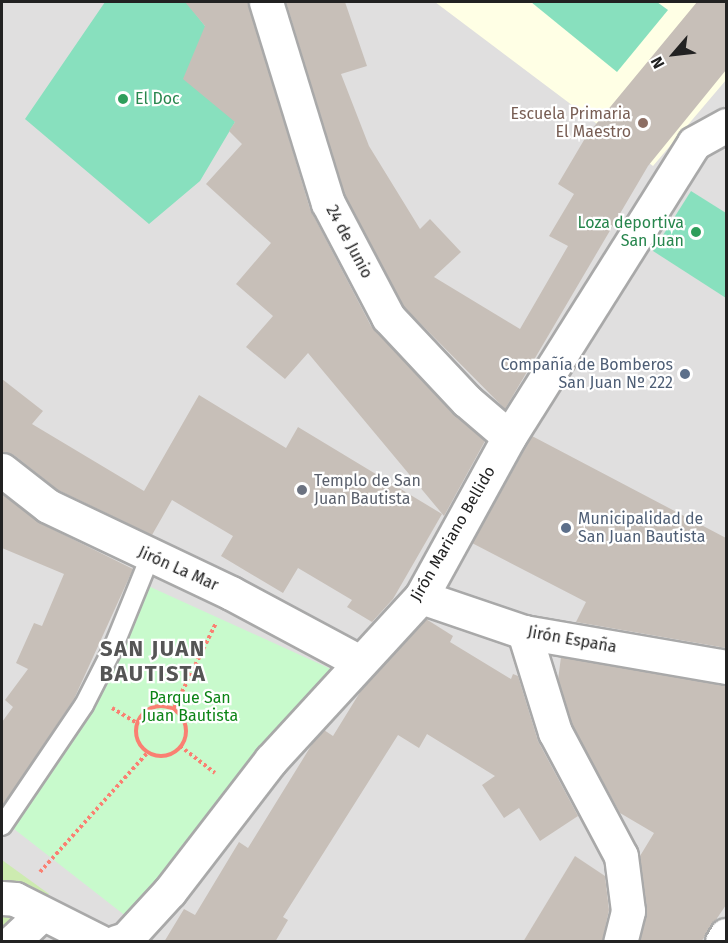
<!DOCTYPE html>
<html>
<head>
<meta charset="utf-8">
<style>
  body { margin:0 }
  #map { position:relative; width:728px; height:943px; overflow:hidden; background:#f2efe9; font-family:"Fira Sans",sans-serif }
  div>[style] { position:absolute }
  .residential>* { inset:0; background:#e0dfdf; transform-origin:0 0 }
  .education>* { inset:0; background:#ffffe5 }
  .grass>* { inset:0; background:#cdebb0 }
  .park>* { inset:0; background:#c8facc }
  .pitch>* { inset:0; background:#88e0be }
  .building>* { inset:0; background:#c7bfb8 }
  .path>* { height:4px; margin-top:-2px; transform-origin:0; background:repeating-linear-gradient(90deg,#fa8072 0 3px,transparent 0 6px) }
  .path>.ring { margin:-2px; padding:0; box-sizing:content-box; background:none; border:4px solid #fa8072; border-radius:50% }
  .roads { filter:drop-shadow(2px 0 #a9a9a9) drop-shadow(-2px 0 #a9a9a9) drop-shadow(0 2px #a9a9a9) drop-shadow(0 -2px #a9a9a9) }
  .lane>* { height:18px; margin:-9px; padding:0 9px; transform-origin:9px; border-radius:9px; background:#fff }
  .street>* { height:33px; margin:-16.5px; padding:0 16.5px; transform-origin:16.5px; border-radius:16.5px; background:#fff }
  .dots>* { width:16px; height:16px; translate:-50% -50%; box-sizing:border-box; border:3px solid #fff; border-radius:50% }
  span { translate:-50% -50%; white-space:nowrap; text-align:center; line-height:1.15; -webkit-text-stroke:4.5px #fff; paint-order:stroke }
  .leisure-label { font-size:16px; color:#27864d }
  .left { translate:0 -50%; text-align:left }
  .right { translate:-100% -50%; text-align:right }
  .education-label { font-size:16px; color:#785e54 }
  .street-label { font-size:16px; color:#222 }
  .service-label { font-size:16px; color:#4e5e75 }
  .worship-label { font-size:16px; color:#5b616d }
  .park-label { font-size:16px; color:#0c8416 }
  .district-label { font-size:22px; color:#555; font-weight:700; letter-spacing:1.5px }
  .frame { position:absolute; inset:0; border:3px solid #222; pointer-events:none }
  .north { position:absolute; left:644px; top:24px; width:60px; height:60px; -webkit-text-stroke:4px #fff; paint-order:stroke; rotate:242deg; font-size:16px; font-weight:700; line-height:24px; text-align:center; color:#222 }
  .north::after { content:''; display:block; margin:auto; width:21px; height:27px; background:#222; clip-path:polygon(50% 0,100% 100%,50% 72%,0 100%) }
</style>
</head>
<body>
<div id="map">
  <div class="residential">
    <div style="left:2px;top:2px;width:724px;height:939px"></div>
  </div>
  <div class="education">
    <div style="clip-path:polygon(435px 2px,723px 2px,726px 80px,653px 166px)"></div>
  </div>
  <div class="grass">
    <div style="clip-path:polygon(2px 860px,49px 894px,2px 937px)"></div>
  </div>
  <div class="park">
    <div style="clip-path:polygon(146px 585px,333px 670px,332px 681px,127px 917px,9px 825px)"></div>
  </div>
  <div class="pitch">
    <div style="clip-path:polygon(105px 2px,197px 2px,191px 8px,205px 26px,235px 122px,200px 181px,149px 224px,25px 119px)"></div>
    <div style="clip-path:polygon(531px 2px,657px 2px,668px 10px,617px 72px)"></div>
    <div style="clip-path:polygon(691px 191px,726px 213px,726px 298px,653px 251px)"></div>
  </div>
  <div class="building">
    <div style="clip-path:polygon(185px 2px,248px 2px,310px 209px,371px 326px,453px 414px,485px 441px,444px 516px,308px 353px,285px 379px,246px 347px,273px 316px,236px 284px,271px 243px,206px 184px,242px 144px,229px 131px,235px 122px,183px 79px,205px 26px)"></div>
    <div style="clip-path:polygon(286px 2px,345px 2px,367px 66px,341px 74px,369px 146px,420px 229px,430px 219px,461px 252px,434px 277px,520px 329px,568px 246px,549px 236px,574px 194px,558px 184px,587px 135px,697px 2px,726px 2px,726px 70px,648px 166px,505px 409px,403px 306px,345px 196px)"></div>
    <div style="clip-path:polygon(2px 379px,43px 411px,32px 424px,144px 491px,199px 395px,286px 448px,298px 427px,442px 514px,393px 599px,372px 622px,347px 607px,352px 600px,298px 568px,283px 593px,221px 556px,233px 536px,172px 500px,152px 535px,58px 490px,14px 455px,2px 452px)"></div>
    <div style="clip-path:polygon(532px 436px,726px 538px,726px 648px,576px 622px,586px 602px,472px 543px)"></div>
    <div style="clip-path:polygon(2px 493px,40px 523px,133px 569px,74px 699px,2px 807px,2px 722px,13px 707px,5px 700px,28px 669px,16px 663px,34px 623px,42px 626px,64px 574px,2px 548px)"></div>
    <div style="clip-path:polygon(426px 619px,453px 636px,450px 642px,511px 679px,513px 674px,518px 676px,538px 741px,578px 816px,540px 841px,519px 808px,504px 818px,482px 785px,495px 776px,427px 734px,419px 748px,398px 735px,283px 917px,288px 920px,275px 942px,164px 942px,184px 909px,195px 915px,239px 842px,248px 848px,314px 741px,324px 730px,333px 736px,362px 689px)"></div>
    <div style="clip-path:polygon(561px 657px,726px 685px,726px 905px,701px 942px,639px 942px,647px 909px,640px 856px,654px 833px,620px 813px,572px 725px,558px 680px)"></div>
    <div style="clip-path:polygon(575px 856px,605px 876px,609px 910px,602px 942px,523px 942px)"></div>
  </div>
  <div class="path">
    <div class="ring" style="left:136px;top:706px;width:46px;height:46px"></div>
    <div style="left:112px;top:708px;width:29px;rotate:31deg"></div>
    <div style="left:174px;top:708px;width:95px;rotate:-63.7deg"></div>
    <div style="left:180px;top:746px;width:44px;rotate:37.6deg"></div>
    <div style="left:40px;top:872px;width:161px;rotate:-48deg"></div>
  </div>
  <div class="roads">
    <div class="lane">
      <div style="left:2px;top:826px;width:146px;rotate:-55.9deg"></div>
      <div style="left:84px;top:705px;width:64px;rotate:-63deg"></div>
      <div style="left:113px;top:648px;width:98px;rotate:-67.9deg"></div>
    </div>
    <div class="street">
      <div style="left:266px;top:2px;width:210px;rotate:72.9deg"></div>
      <div style="left:328px;top:203px;width:129px;rotate:62.2deg"></div>
      <div style="left:388px;top:317px;width:115px;rotate:46.8deg"></div>
      <div style="left:467px;top:401px;width:55px;rotate:40.6deg"></div>
      <div style="left:2px;top:470px;width:58px;rotate:38deg"></div>
      <div style="left:48px;top:506px;width:203px;rotate:25.4deg"></div>
      <div style="left:231px;top:593px;width:144px;rotate:28.2deg"></div>
      <div style="left:421px;top:597px;width:109px;rotate:18.8deg"></div>
      <div style="left:524px;top:632px;width:205px;rotate:9.8deg"></div>
      <div style="left:524px;top:632px;width:105px;rotate:72.8deg"></div>
      <div style="left:555px;top:732px;width:140px;rotate:62deg"></div>
      <div style="left:621px;top:856px;width:55px;rotate:82.7deg"></div>
      <div style="left:628px;top:911px;width:32px;rotate:104deg"></div>
      <div style="left:2px;top:898px;width:13px;rotate:4deg"></div>
      <div style="left:15px;top:899px;width:95px;rotate:26.8deg"></div>
      <div style="left:12px;top:942px;width:41px;rotate:-43deg"></div>
      <div style="left:116px;top:942px;width:10px;rotate:-17deg"></div>
      <div style="left:126px;top:939px;width:65px;rotate:-47.5deg"></div>
      <div style="left:170px;top:891px;width:165px;rotate:-52.4deg"></div>
      <div style="left:271px;top:760px;width:222px;rotate:-47.4deg"></div>
      <div style="left:421px;top:597px;width:183px;rotate:-61.2deg"></div>
      <div style="left:509px;top:437px;width:347px;rotate:-57.8deg"></div>
      <div style="left:694px;top:143px;width:37px;rotate:-29deg"></div>
      <div style="left:722px;top:942px;width:8px;rotate:-60deg"></div>
    </div>
  </div>
  <div class="dots">
    <div style="left:123px;top:99px;background:#2e9e5b"></div>
    <div style="left:643px;top:123px;background:#8d6e63"></div>
    <div style="left:696px;top:232px;background:#2e9e5b"></div>
    <div style="left:685px;top:374px;background:#5c6f8a"></div>
    <div style="left:302px;top:490px;background:#6b7280"></div>
    <div style="left:566px;top:528px;background:#5c6f8a"></div>
  </div>
  <div class="leisure-label">
    <span class="left" style="left:135px;top:99px">El Doc</span>
    <span class="right" style="left:684px;top:232px">Loza deportiva<br>San Juan</span>
  </div>
  <div class="education-label">
    <span class="right" style="left:631px;top:123px">Escuela Primaria<br>El Maestro</span>
  </div>
  <div class="street-label">
    <span style="left:349px;top:242px;rotate:62deg">24 de Junio</span>
    <span style="left:453px;top:534px;rotate:-60deg">Jirón Mariano Bellido</span>
    <span style="left:178px;top:569px;rotate:24deg">Jirón La Mar</span>
    <span style="left:572px;top:640px;rotate:10deg">Jirón España</span>
  </div>
  <div class="service-label">
    <span class="right" style="left:673px;top:374px">Compañía de Bomberos<br>San Juan Nº 222</span>
    <span class="left" style="left:578px;top:528px">Municipalidad de<br>San Juan Bautista</span>
  </div>
  <div class="worship-label">
    <span class="left" style="left:314px;top:490px">Templo de San<br>Juan Bautista</span>
  </div>
  <div class="park-label">
    <span style="left:190px;top:707px">Parque San<br>Juan Bautista</span>
  </div>
  <div class="district-label">
    <span style="left:153px;top:661px">SAN JUAN<br>BAUTISTA</span>
  </div>
  <div class="frame"></div>
  <div class="north">N</div>
</div>
</body>
</html>
